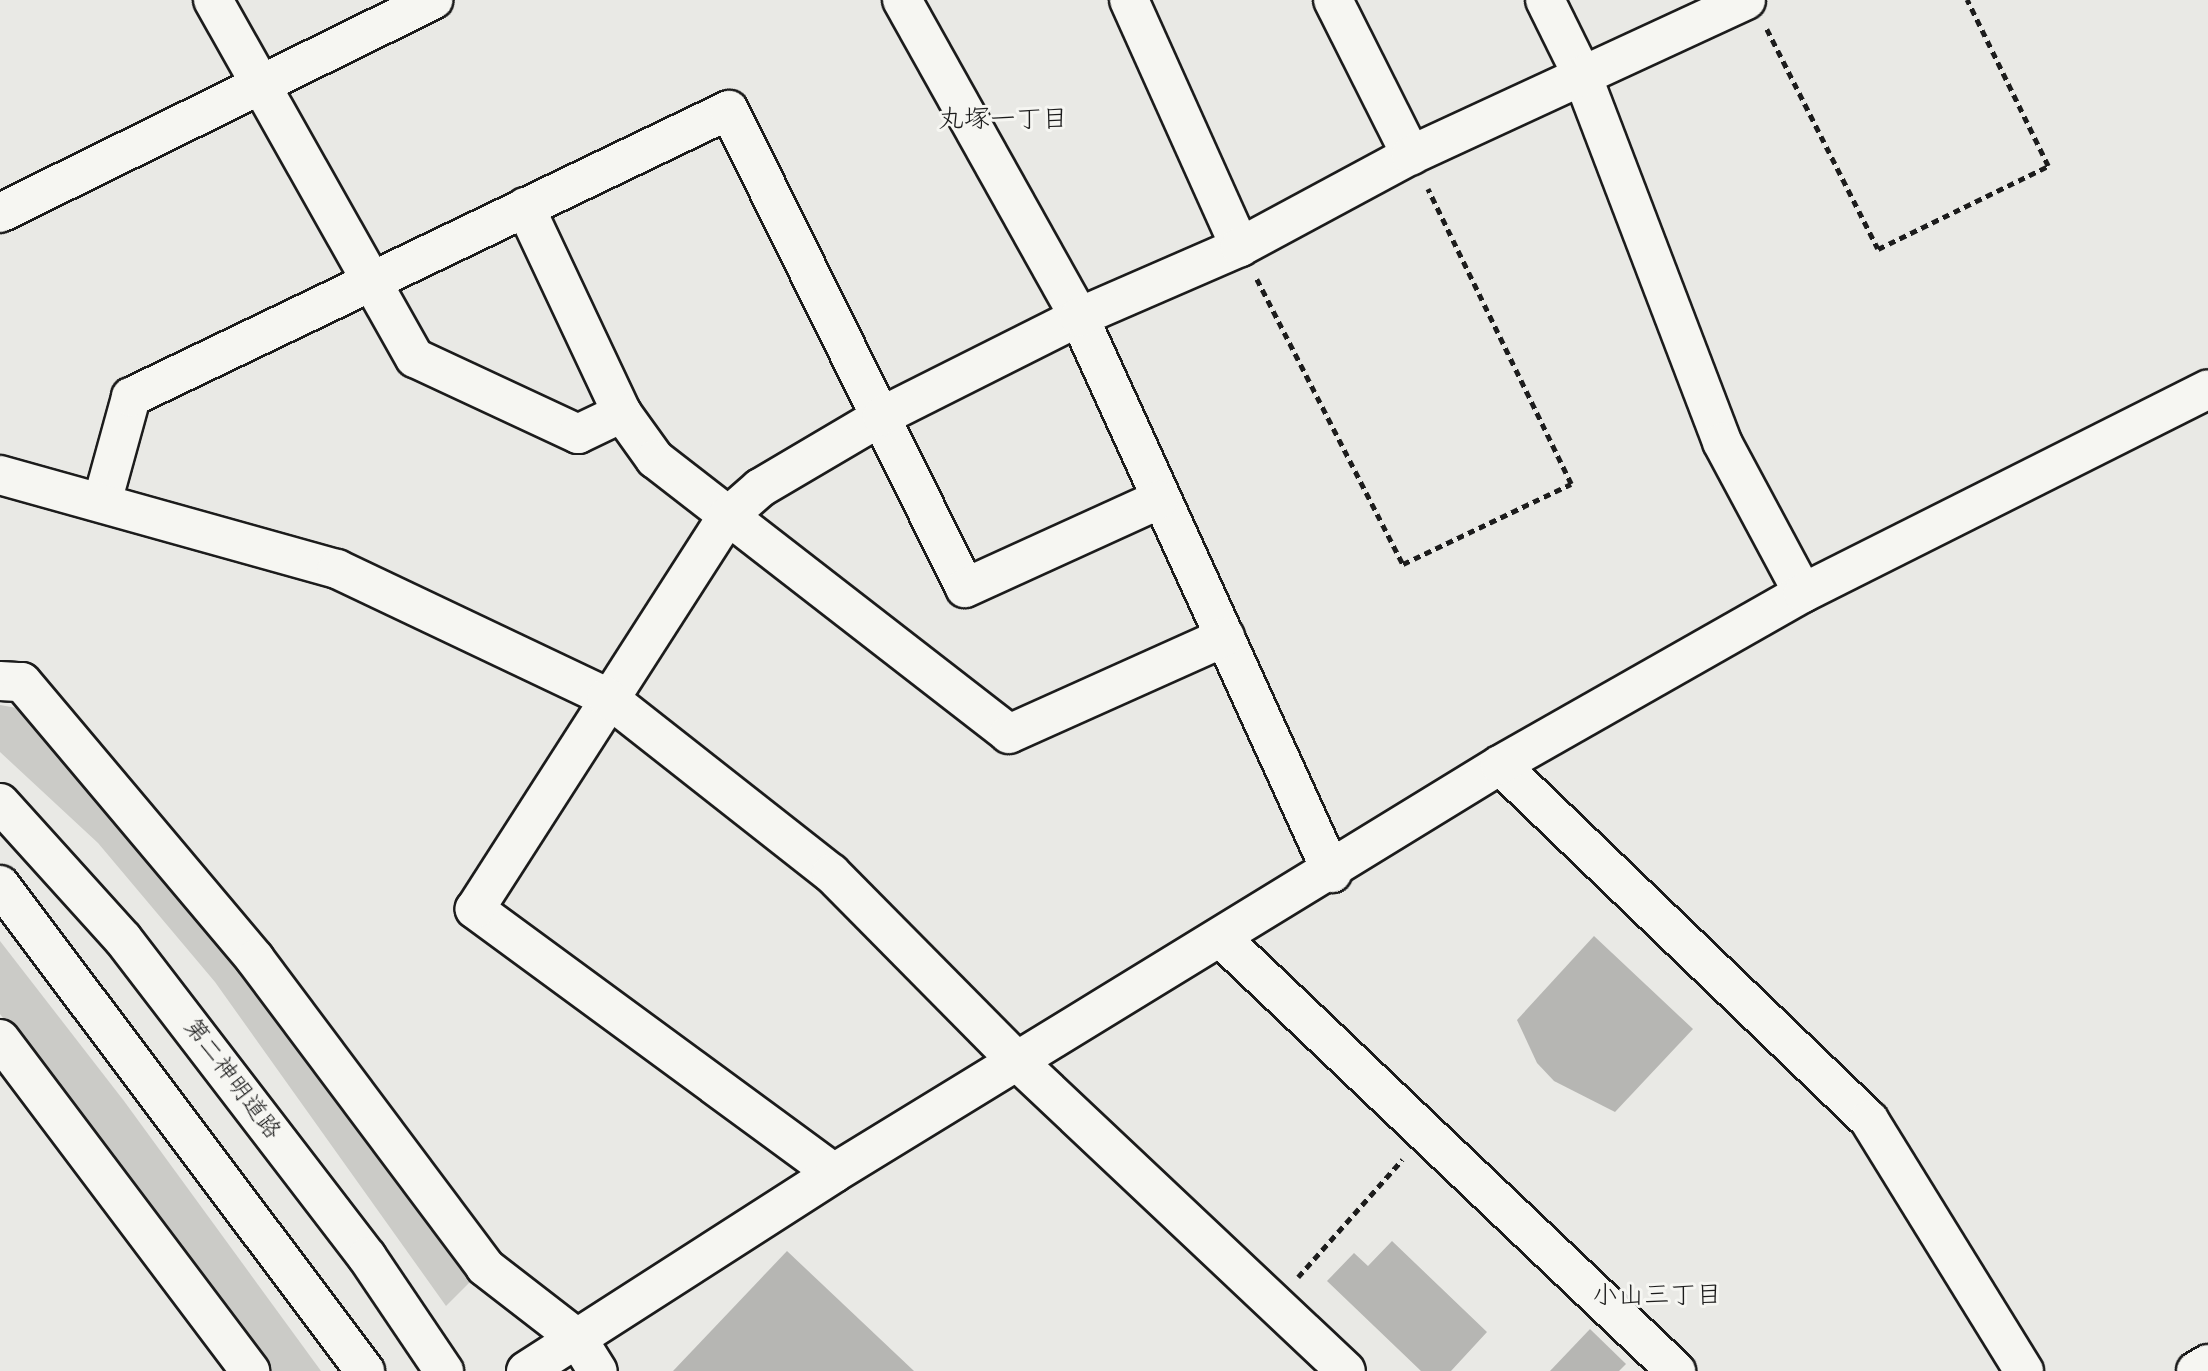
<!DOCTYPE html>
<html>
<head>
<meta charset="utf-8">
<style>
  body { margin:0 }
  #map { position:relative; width:2208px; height:1371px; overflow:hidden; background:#e9e9e5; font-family:"Indie Flower","Klee One",sans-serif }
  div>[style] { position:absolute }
  .green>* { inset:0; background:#cbcbc7 }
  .building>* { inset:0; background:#b6b6b3 }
  .path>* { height:4.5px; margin-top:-2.25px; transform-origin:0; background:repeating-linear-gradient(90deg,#1c1c1c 0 7px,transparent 0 12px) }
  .roads { filter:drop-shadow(2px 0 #1c1c1c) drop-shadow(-2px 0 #1c1c1c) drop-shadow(0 2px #1c1c1c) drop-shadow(0 -2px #1c1c1c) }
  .minor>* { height:38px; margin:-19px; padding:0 19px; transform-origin:19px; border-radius:19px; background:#f6f6f2 }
  .tertiary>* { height:38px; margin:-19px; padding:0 19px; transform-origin:19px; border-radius:19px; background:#f6f6f2 }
  .motorway>* { height:38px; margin:-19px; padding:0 19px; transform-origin:19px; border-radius:19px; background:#f6f6f2 }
  span { translate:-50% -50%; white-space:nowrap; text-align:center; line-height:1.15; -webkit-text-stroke:6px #f6f6f2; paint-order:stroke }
  .street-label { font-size:24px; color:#1c1c1c }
  .neighbourhood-label { font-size:26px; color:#1c1c1c }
</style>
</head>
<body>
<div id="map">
  <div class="green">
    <div style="clip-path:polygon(0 705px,17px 708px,271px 1004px,472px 1280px,446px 1306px,215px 982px,98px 843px,0 752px)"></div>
    <div style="clip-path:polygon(0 941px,124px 1101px,321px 1371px,271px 1371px,0 1014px)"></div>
  </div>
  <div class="building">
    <div style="clip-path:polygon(1594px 936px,1693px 1029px,1615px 1112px,1554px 1081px,1537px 1063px,1517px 1020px)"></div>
    <div style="clip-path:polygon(1392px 1241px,1487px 1332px,1451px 1371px,1421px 1371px,1327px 1281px,1354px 1253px,1368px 1266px)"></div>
    <div style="clip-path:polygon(787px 1251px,914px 1371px,673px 1371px)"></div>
    <div style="clip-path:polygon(1590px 1329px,1626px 1364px,1619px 1371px,1550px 1371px)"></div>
  </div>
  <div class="path">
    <div style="left:1767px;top:29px;width:246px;rotate:63.2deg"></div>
    <div style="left:1878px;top:249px;width:189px;rotate:-26deg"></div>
    <div style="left:2048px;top:166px;width:185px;rotate:-116deg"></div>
    <div style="left:1257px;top:279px;width:320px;rotate:62.9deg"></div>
    <div style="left:1403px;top:564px;width:186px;rotate:-25.5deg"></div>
    <div style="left:1571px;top:484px;width:328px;rotate:-115.9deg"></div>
    <div style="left:1298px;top:1277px;width:157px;rotate:-48.4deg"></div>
  </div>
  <div class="roads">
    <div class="minor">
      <div style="left:213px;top:0;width:411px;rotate:60.6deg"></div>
      <div style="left:415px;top:358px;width:180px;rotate:25deg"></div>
      <div style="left:578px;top:434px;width:49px;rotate:-25.5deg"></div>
      <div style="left:902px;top:0;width:363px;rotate:60.8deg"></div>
      <div style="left:1079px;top:317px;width:611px;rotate:65.53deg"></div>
      <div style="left:1129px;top:0;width:271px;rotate:65.8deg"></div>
      <div style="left:1333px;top:0;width:174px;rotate:63.3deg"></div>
      <div style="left:1545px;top:0;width:84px;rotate:63.7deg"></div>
      <div style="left:1582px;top:75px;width:393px;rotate:69.1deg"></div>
      <div style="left:1722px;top:442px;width:171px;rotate:61.8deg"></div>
      <div style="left:525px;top:207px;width:228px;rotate:64.8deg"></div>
      <div style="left:622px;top:413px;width:57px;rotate:54.3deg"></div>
      <div style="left:655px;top:459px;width:448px;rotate:37.8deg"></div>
      <div style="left:1009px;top:734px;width:237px;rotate:-24.2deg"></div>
      <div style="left:0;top:213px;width:483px;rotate:-26.2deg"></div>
      <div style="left:103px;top:499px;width:106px;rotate:-74.6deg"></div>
      <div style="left:131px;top:397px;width:663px;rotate:-25.64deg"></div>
      <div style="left:729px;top:110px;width:533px;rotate:63.72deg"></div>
      <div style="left:965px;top:588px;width:212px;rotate:-24.5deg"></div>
      <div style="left:0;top:681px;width:22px;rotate:3deg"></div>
      <div style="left:22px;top:682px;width:362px;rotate:49.9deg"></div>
      <div style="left:255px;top:959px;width:384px;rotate:53.2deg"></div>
      <div style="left:485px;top:1267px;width:116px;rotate:37.7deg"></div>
      <div style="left:577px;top:1338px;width:39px;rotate:58deg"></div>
      <div style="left:1500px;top:765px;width:512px;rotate:43.89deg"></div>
      <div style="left:1869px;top:1120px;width:295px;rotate:58.3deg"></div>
      <div style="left:1222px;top:939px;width:627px;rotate:43.58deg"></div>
      <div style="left:834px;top:1173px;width:446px;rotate:-143.7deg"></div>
      <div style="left:475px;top:909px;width:466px;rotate:-57.3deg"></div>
      <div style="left:727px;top:517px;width:44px;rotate:-41.3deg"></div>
      <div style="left:760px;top:488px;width:142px;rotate:-30.5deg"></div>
      <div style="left:882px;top:416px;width:220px;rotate:-26.7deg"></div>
      <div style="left:1079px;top:317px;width:176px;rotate:-23.5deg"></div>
      <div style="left:1240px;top:247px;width:194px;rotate:-28.3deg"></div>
      <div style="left:1411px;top:155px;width:369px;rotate:-24.8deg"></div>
      <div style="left:2196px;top:1371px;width:14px;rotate:-30deg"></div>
    </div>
    <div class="tertiary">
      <div style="left:0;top:475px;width:350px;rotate:15.6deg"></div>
      <div style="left:337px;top:569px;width:299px;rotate:25.4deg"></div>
      <div style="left:607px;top:697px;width:285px;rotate:38.2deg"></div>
      <div style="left:831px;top:873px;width:267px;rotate:45.3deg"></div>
      <div style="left:1019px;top:1063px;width:449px;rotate:43.3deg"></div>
      <div style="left:0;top:1039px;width:416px;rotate:53deg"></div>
      <div style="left:526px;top:1371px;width:366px;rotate:-32.7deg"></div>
      <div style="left:834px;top:1173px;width:781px;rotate:-31.49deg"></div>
      <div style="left:1500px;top:765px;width:348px;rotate:-29.6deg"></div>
      <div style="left:1803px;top:593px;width:453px;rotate:-26.7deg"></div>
    </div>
    <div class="motorway">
      <div style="left:0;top:803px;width:183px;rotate:47.9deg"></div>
      <div style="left:123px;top:939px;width:401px;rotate:52.5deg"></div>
      <div style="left:367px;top:1257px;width:138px;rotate:56deg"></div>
      <div style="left:0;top:885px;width:608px;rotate:53.09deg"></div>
    </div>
  </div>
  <div class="street-label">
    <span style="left:231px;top:1080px;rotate:53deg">第二神明道路</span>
  </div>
  <div class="neighbourhood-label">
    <span style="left:1003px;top:122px">丸塚一丁目</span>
    <span style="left:1657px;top:1298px">小山三丁目</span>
  </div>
</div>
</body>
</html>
